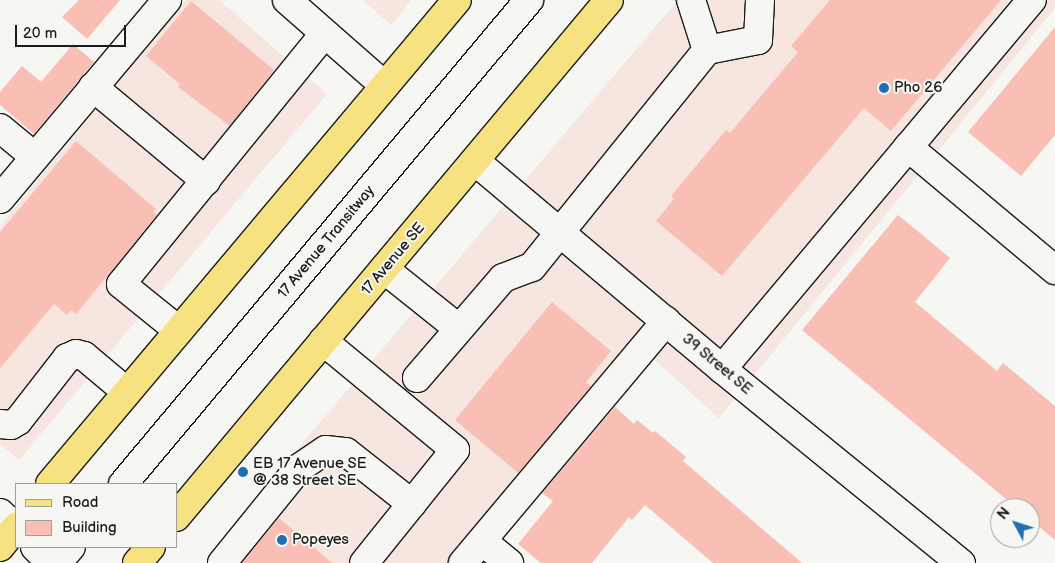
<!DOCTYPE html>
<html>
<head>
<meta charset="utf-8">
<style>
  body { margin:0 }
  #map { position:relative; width:1055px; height:563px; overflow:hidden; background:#f6f6f2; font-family:"Balsamiq Sans",sans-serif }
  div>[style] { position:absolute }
  .built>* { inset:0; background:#f7e5df }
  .building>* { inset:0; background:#f9beb4 }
  .roads { filter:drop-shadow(1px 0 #1c1c1c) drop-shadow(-1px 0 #1c1c1c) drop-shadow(0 1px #1c1c1c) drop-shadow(0 -1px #1c1c1c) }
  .minor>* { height:28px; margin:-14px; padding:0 14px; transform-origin:14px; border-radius:14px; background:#f6f6f2 }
  .major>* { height:28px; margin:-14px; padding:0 14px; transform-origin:14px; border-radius:14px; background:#f6e281 }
  .dots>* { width:14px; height:14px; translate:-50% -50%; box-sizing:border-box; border:2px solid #f6f6f2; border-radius:50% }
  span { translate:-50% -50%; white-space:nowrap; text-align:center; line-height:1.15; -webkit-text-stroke:4px #f6f6f2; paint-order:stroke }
  .poi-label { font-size:15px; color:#1c1c1c }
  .left { translate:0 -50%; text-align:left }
  .street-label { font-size:15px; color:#1c1c1c }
  .legend { position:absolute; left:15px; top:483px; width:162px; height:65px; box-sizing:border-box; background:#f6f6f2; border:1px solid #9f9f9c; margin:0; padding:6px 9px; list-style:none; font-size:15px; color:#1c1c1c }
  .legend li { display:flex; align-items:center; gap:10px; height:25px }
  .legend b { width:25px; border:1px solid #9f9f9c }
  .north { position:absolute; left:990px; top:498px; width:50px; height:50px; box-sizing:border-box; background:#f6f6f2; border:1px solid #9f9f9c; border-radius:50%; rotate:310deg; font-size:14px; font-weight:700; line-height:20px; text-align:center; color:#1c1c1c }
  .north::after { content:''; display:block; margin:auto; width:18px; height:22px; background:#1f6fb2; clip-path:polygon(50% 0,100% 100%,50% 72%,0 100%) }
  .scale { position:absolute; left:15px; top:25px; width:111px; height:22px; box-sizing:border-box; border:2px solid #1c1c1c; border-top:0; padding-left:6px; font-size:15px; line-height:18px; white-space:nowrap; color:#1c1c1c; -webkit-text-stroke:4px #f6f6f2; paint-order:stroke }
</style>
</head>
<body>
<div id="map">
  <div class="built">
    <div style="clip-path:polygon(186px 0,219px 0,327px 94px,19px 460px,0 444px,0 226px)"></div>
    <div style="clip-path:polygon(363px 0,411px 0,391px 25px)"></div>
    <div style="clip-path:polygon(678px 0,1055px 0,1055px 8px,719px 418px,635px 342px,455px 563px,207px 563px,306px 439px)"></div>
  </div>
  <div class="building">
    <div style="clip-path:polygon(79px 0,120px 0,87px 39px,62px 17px)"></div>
    <div style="clip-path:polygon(830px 0,1001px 0,891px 131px,864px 108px,722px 276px,656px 221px,674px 199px,671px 196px,726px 130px,730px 133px,798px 52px,791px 46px)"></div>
    <div style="clip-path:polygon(191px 1px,274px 70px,230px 126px,178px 87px,180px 84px,146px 56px)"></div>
    <div style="clip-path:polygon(1055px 27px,1055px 135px,1021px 176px,968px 132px)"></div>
    <div style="clip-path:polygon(73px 44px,94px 62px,34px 134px,0 105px,0 92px,22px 66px,41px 82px)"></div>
    <div style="clip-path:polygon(76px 141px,156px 209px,153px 212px,157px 215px,76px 314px,71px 310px,67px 315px,54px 304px,0 368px,0 232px)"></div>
    <div style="clip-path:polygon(898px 215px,950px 258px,915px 302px,997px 371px,1003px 363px,1055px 406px,1055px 540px,1030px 519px,1030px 508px,1017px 508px,802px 330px)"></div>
    <div style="clip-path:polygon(552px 302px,611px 351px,586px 382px,591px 386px,518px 473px,455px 420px)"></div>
    <div style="clip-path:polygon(615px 407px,634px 424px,637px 420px,653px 433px,655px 431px,686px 457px,683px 461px,802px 563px,713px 563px,645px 505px,632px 520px,629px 517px,592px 563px,541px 563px,518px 544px,553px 501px,542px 493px)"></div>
    <div style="clip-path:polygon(279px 518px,332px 563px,242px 563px)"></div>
  </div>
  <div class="roads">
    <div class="minor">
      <div style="left:287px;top:0;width:130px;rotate:41.3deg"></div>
      <div style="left:691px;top:0;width:52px;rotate:72.3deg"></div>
      <div style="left:93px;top:87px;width:147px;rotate:39.8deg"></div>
      <div style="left:0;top:128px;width:45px;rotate:39.6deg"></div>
      <div style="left:908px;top:147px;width:192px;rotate:39.9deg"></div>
      <div style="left:475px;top:161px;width:323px;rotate:40.1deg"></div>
      <div style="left:722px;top:369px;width:308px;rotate:39.1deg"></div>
      <div style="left:0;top:199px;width:260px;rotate:-50deg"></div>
      <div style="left:384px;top:269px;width:95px;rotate:38.6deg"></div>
      <div style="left:178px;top:330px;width:73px;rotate:-141.1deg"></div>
      <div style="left:121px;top:284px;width:322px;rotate:-50.9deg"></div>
      <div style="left:323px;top:341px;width:171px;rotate:39.5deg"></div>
      <div style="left:455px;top:450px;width:145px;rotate:128.8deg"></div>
      <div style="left:722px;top:369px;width:482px;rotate:-50deg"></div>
      <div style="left:417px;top:378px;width:132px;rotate:-49.3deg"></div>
      <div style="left:503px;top:278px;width:31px;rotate:-21deg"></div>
      <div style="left:532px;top:267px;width:279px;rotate:-51.1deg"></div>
      <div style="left:707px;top:50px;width:52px;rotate:-11.1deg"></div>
      <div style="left:758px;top:40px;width:40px;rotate:-87.1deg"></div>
      <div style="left:0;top:424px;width:11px;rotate:5deg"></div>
      <div style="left:11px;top:425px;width:8px;rotate:-30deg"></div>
      <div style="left:18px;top:421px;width:80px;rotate:-52.1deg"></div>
      <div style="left:67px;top:358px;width:10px;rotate:-24deg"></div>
      <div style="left:76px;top:354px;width:8px;rotate:14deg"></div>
      <div style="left:84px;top:356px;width:56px;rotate:39.9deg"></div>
      <div style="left:123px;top:484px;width:632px;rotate:-50.01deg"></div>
      <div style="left:0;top:513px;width:22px;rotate:43deg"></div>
      <div style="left:482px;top:541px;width:35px;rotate:39deg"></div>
      <div style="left:35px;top:547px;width:23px;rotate:45deg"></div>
      <div style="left:57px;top:563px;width:21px;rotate:-49deg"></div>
      <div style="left:222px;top:563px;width:122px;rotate:-51deg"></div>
      <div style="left:299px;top:468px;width:32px;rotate:-34deg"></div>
      <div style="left:326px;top:450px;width:20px;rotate:6deg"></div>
      <div style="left:346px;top:452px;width:84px;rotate:38.2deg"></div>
      <div style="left:463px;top:563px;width:316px;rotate:-50deg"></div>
    </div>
    <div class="major">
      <div style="left:50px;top:484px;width:632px;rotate:-49.94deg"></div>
      <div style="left:176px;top:517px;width:674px;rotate:-50.05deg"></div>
      <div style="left:0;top:547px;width:26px;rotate:-51deg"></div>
      <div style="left:137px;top:563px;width:21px;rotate:-49deg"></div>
    </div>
  </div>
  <div class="dots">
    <div style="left:884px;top:88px;background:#1f6fb2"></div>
    <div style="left:243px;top:472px;background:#1f6fb2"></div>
    <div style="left:282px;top:540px;background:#1f6fb2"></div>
  </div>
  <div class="poi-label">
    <span class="left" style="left:894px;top:88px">Pho 26</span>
    <span class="left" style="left:253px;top:472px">EB 17 Avenue SE<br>@ 38 Street SE</span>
    <span class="left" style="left:292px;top:540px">Popeyes</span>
  </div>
  <div class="street-label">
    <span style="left:326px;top:242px;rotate:-50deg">17 Avenue Transitway</span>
    <span style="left:393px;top:259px;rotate:-50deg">17 Avenue SE</span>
    <span style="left:717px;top:364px;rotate:40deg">39 Street SE</span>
  </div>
  <ul class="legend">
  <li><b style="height:6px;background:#f6e281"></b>Road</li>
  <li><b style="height:14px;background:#f9beb4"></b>Building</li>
  </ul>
  <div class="north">N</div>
  <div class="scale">20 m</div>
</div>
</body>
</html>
